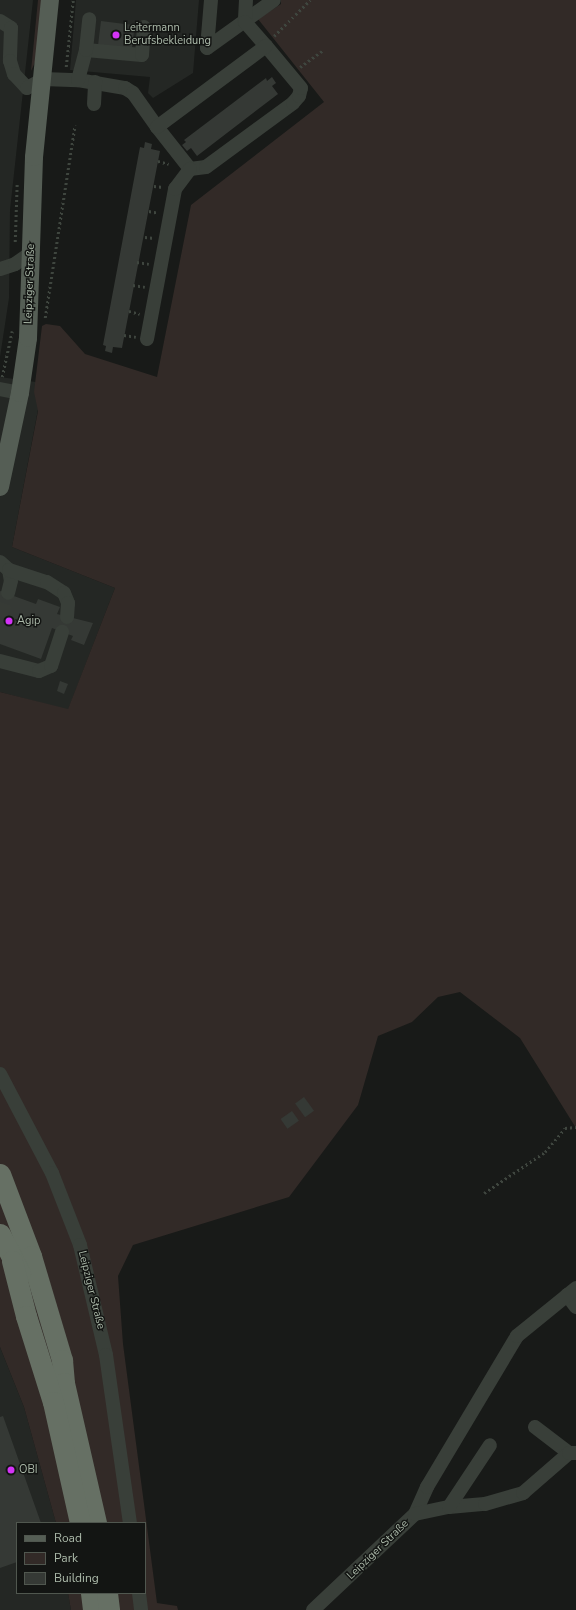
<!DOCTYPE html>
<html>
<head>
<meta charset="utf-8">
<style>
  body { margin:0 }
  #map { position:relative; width:576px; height:1610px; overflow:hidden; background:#181a18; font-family:"Nunito Sans",sans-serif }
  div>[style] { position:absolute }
  .built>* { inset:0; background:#242724 }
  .green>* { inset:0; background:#322a27 }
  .building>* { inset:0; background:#353935; transform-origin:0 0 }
  .minor-tunnel>* { height:14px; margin-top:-7px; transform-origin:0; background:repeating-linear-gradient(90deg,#363a35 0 14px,transparent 0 21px) }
  .path>* { height:2.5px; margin-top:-1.25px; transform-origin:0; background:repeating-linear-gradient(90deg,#3f463f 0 2px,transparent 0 5px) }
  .minor>* { height:14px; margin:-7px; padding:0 7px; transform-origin:7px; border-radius:7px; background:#393f39 }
  .major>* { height:18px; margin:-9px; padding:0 9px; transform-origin:9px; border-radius:9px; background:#555e55 }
  .highway>* { height:21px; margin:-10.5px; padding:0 10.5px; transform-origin:10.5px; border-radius:10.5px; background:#667064 }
  .dots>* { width:11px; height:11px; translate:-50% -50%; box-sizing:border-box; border:2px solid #131513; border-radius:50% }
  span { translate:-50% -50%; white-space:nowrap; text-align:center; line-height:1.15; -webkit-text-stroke:3px #131513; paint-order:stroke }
  .poi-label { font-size:11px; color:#acbaaa }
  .left { translate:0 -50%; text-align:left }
  .street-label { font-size:11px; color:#acbaaa }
  .legend { position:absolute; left:16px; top:1522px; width:130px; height:72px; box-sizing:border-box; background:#131513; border:1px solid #50574f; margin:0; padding:5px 7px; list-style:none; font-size:12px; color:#acbaaa }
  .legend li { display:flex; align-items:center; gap:8px; height:20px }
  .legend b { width:20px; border:1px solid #50574f }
</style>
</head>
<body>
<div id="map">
  <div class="built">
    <div style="clip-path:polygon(0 0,33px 0,10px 210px,9px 298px,0 357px)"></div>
    <div style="clip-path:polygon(76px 0,199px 0,193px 73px,153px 98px,148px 93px,150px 77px,70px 70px)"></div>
    <div style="clip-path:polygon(0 377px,43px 383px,12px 547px,115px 588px,68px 710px,0 692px)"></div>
    <div style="clip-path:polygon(0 1347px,24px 1407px,56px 1523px,17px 1523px,17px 1593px,68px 1593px,71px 1610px,0 1610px)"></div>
  </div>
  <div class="green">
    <div style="clip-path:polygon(38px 0,42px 0,38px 56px,31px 71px)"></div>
    <div style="clip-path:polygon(281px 0,576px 0,576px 1128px,520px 1038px,460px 992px,438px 997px,412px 1022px,378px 1036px,358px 1105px,289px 1197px,133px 1245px,118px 1276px,123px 1344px,157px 1603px,177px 1606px,178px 1610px,71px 1610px,68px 1593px,145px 1593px,145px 1523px,56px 1523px,24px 1407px,0 1347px,0 692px,68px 709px,115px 588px,12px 547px,38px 411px,34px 392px,42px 326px,46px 324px,60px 326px,85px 354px,157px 377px,191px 205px,324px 102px,258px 19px,281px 4px)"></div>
  </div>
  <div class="building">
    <div style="left:101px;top:21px;width:34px;height:27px;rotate:7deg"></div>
    <div style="clip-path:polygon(272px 77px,276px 83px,272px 86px,278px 94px,197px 156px,191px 148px,187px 151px,182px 145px,186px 142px,184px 140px,266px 78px,267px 81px)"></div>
    <div style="clip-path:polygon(145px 142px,152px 144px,151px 149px,160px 151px,122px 348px,113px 347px,112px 353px,105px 351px,106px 346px,103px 345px,140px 147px,144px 148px)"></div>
    <div style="clip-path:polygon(0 591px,36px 604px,38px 599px,60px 607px,57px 614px,93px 623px,84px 645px,71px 640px,73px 636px,52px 628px,41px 659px,0 644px)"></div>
    <div style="clip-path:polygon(60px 681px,68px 684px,64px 694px,57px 691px)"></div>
    <div style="left:304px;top:1097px;width:17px;height:11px;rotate:54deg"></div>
    <div style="left:292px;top:1111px;width:12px;height:14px;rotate:55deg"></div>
    <div style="clip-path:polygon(3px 1416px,41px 1523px,17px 1523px,17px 1562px,0 1568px,0 1417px)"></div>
  </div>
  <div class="minor-tunnel">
    <div style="left:0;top:617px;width:25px;rotate:-72deg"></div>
  </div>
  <div class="path">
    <div style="left:274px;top:36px;width:51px;rotate:-45deg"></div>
    <div style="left:66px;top:67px;width:67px;rotate:-84deg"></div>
    <div style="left:300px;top:67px;width:29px;rotate:-36deg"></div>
    <div style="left:158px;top:161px;width:11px;rotate:15deg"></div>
    <div style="left:154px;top:186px;width:9px;rotate:6deg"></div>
    <div style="left:149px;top:211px;width:10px;rotate:11deg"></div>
    <div style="left:145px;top:237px;width:9px;rotate:6deg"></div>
    <div style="left:15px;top:242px;width:60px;rotate:-88.1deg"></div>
    <div style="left:137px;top:262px;width:12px;rotate:9deg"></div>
    <div style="left:133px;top:285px;width:12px;rotate:9deg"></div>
    <div style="left:129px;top:311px;width:11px;rotate:15deg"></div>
    <div style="left:45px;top:318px;width:195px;rotate:-81.2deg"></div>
    <div style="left:124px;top:335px;width:12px;rotate:9deg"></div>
    <div style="left:2px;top:377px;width:47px;rotate:-77.7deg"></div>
    <div style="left:484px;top:1193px;width:73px;rotate:-33.9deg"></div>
    <div style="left:545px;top:1152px;width:31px;rotate:-50deg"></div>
    <div style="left:565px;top:1128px;width:11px;rotate:-5deg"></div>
  </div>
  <div class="minor">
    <div style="left:211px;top:0;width:48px;rotate:94.8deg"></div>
    <div style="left:207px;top:48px;width:82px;rotate:-35.6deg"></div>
    <div style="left:246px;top:0;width:22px;rotate:93deg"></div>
    <div style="left:245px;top:22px;width:32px;rotate:49deg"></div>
    <div style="left:0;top:21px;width:13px;rotate:32deg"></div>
    <div style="left:11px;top:28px;width:33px;rotate:92deg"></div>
    <div style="left:10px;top:61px;width:14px;rotate:73deg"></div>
    <div style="left:14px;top:74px;width:19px;rotate:47deg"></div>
    <div style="left:27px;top:88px;width:18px;rotate:-29deg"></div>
    <div style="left:43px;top:79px;width:35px;rotate:2deg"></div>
    <div style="left:78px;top:80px;width:48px;rotate:9.7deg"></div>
    <div style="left:125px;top:88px;width:9px;rotate:32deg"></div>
    <div style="left:133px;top:93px;width:42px;rotate:54.8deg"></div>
    <div style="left:157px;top:127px;width:53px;rotate:51.8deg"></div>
    <div style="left:190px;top:169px;width:16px;rotate:-7deg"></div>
    <div style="left:206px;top:167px;width:108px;rotate:-36.3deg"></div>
    <div style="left:293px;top:103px;width:9px;rotate:-49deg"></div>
    <div style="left:299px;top:96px;width:8px;rotate:-76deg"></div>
    <div style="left:301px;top:88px;width:55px;rotate:-129.8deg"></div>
    <div style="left:266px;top:46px;width:136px;rotate:143.4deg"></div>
    <div style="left:86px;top:50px;width:56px;rotate:5.1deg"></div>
    <div style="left:142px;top:55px;width:28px;rotate:-86deg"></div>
    <div style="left:78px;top:80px;width:31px;rotate:-75deg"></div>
    <div style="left:86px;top:50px;width:31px;rotate:-84deg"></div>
    <div style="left:94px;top:104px;width:22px;rotate:-87deg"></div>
    <div style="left:0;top:269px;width:16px;rotate:-18deg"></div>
    <div style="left:15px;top:264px;width:21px;rotate:-35deg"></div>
    <div style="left:147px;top:339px;width:153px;rotate:-79.4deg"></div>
    <div style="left:175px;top:189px;width:25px;rotate:-53deg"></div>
    <div style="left:0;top:389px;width:20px;rotate:11deg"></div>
    <div style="left:0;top:562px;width:12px;rotate:42deg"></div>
    <div style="left:9px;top:570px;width:11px;rotate:80deg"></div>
    <div style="left:11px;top:581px;width:12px;rotate:104deg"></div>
    <div style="left:9px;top:570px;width:40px;rotate:18deg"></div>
    <div style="left:47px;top:582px;width:20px;rotate:33deg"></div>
    <div style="left:64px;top:593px;width:11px;rotate:68deg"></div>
    <div style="left:68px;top:603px;width:14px;rotate:94deg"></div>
    <div style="left:0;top:661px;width:40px;rotate:14.4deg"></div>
    <div style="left:39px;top:671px;width:13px;rotate:-23deg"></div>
    <div style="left:51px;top:666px;width:36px;rotate:-72deg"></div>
    <div style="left:0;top:1074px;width:112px;rotate:62.3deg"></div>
    <div style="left:52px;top:1173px;width:77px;rotate:68.7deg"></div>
    <div style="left:80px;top:1245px;width:113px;rotate:76.7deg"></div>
    <div style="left:106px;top:1355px;width:170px;rotate:81.9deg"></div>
    <div style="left:567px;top:1295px;width:15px;rotate:53deg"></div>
    <div style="left:535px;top:1427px;width:43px;rotate:37.4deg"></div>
    <div style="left:449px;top:1507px;width:36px;rotate:-5deg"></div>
    <div style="left:485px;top:1504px;width:40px;rotate:-16deg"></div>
    <div style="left:523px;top:1493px;width:61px;rotate:-41deg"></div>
    <div style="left:569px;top:1453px;width:7px"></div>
    <div style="left:415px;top:1514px;width:30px;rotate:-66deg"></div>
    <div style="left:427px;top:1487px;width:176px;rotate:-59.2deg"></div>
    <div style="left:517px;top:1336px;width:76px;rotate:-39.1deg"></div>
    <div style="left:139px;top:1593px;width:17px;rotate:83deg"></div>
    <div style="left:313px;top:1610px;width:140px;rotate:-43.3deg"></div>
    <div style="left:415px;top:1514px;width:35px;rotate:-12deg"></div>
    <div style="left:449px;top:1507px;width:74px;rotate:-56.5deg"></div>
  </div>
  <div class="major">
    <div style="left:0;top:487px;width:96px;rotate:-78deg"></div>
    <div style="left:20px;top:393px;width:56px;rotate:-81.7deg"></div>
    <div style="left:28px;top:338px;width:181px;rotate:-88.1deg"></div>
    <div style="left:34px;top:157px;width:158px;rotate:-84.2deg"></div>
  </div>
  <div class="highway">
    <div style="left:0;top:1174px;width:88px;rotate:69.3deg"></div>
    <div style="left:31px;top:1256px;width:109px;rotate:73.4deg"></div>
    <div style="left:62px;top:1360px;width:23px;rotate:85deg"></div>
    <div style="left:64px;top:1383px;width:144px;rotate:77.1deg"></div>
    <div style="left:0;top:1234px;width:44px;rotate:62.9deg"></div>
    <div style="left:12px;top:1261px;width:57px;rotate:75.7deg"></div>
    <div style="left:26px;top:1316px;width:90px;rotate:72.6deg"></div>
    <div style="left:53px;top:1402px;width:124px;rotate:77.4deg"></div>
    <div style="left:91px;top:1593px;width:17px;rotate:83deg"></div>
    <div style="left:107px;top:1593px;width:17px;rotate:83deg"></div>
  </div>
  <div class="dots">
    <div style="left:116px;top:35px;background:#d433f7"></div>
    <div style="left:9px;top:621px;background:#d433f7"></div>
    <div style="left:11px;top:1470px;background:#d433f7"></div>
  </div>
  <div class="poi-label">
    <span class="left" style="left:124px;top:35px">Leitermann<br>Berufsbekleidung</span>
    <span class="left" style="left:17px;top:621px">Agip</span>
    <span class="left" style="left:19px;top:1470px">OBI</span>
  </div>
  <div class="street-label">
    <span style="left:30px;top:284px;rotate:-88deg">Leipziger Straße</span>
    <span style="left:91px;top:1290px;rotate:76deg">Leipziger Straße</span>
    <span style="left:378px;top:1550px;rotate:-44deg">Leipziger Straße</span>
  </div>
  <ul class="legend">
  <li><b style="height:5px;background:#555e55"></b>Road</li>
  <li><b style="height:11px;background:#322a27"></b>Park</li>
  <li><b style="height:11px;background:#353935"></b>Building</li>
  </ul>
</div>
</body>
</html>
